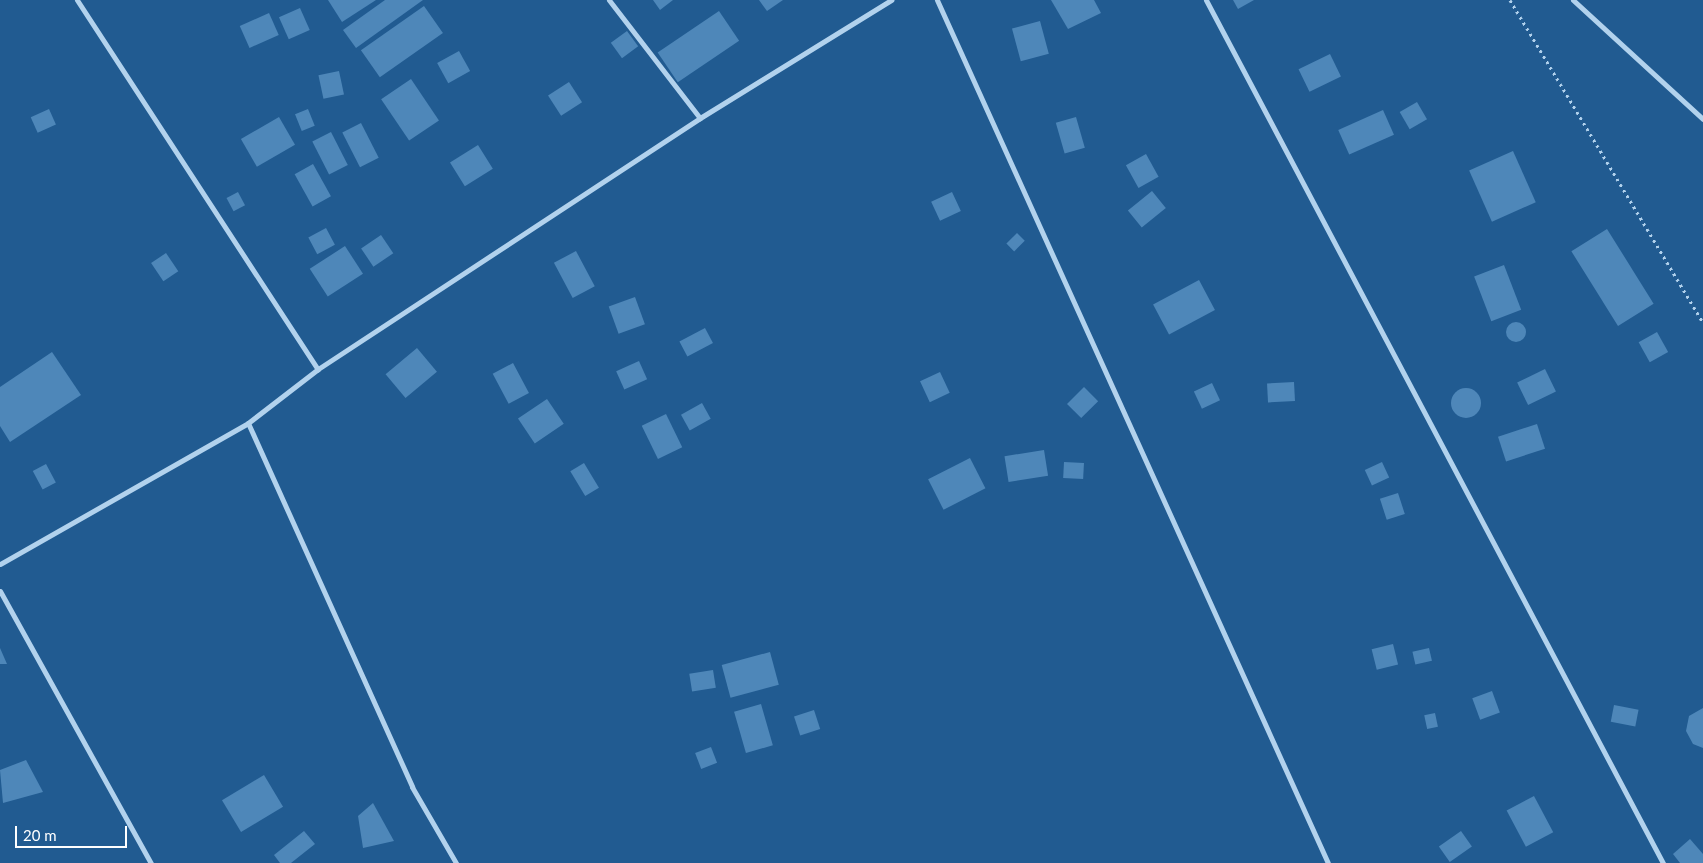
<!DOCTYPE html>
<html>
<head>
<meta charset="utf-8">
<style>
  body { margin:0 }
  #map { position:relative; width:1703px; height:863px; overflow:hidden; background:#215b91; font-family:Lato,sans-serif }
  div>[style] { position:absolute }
  .building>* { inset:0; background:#4e87b9; transform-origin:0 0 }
  .round { border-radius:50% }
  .path>* { height:3px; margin-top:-1.5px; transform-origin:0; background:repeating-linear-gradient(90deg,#b2d2ed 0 2.5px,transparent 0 6.5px) }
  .minor>* { height:5px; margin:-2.5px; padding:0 2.5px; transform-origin:2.5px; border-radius:2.5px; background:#b2d2ed }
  span { translate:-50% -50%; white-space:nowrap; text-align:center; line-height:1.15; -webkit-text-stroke:4px #215b91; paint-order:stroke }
  .scale { position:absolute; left:15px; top:826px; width:112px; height:22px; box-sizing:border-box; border:2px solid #fff; border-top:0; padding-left:6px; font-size:15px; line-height:18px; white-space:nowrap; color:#fff; -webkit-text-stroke:4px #215b91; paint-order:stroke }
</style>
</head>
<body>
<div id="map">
  <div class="building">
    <div style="clip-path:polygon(328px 0,376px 0,342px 22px)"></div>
    <div style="clip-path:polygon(385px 0,423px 0,356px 48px,343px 30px)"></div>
    <div style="clip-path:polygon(653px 0,673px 0,660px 10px)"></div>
    <div style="clip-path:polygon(759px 0,783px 0,767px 11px)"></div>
    <div style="clip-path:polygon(1051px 0,1094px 0,1101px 13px,1068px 29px)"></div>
    <div style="clip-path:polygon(1233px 0,1254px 0,1238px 9px)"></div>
    <div style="left:424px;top:6px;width:33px;height:77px;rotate:55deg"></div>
    <div style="left:300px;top:8px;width:24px;height:23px;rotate:66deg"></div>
    <div style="left:719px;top:11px;width:36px;height:74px;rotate:56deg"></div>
    <div style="left:269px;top:13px;width:24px;height:32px;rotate:66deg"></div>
    <div style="left:1040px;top:21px;width:34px;height:29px;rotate:75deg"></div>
    <div style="left:627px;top:31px;width:19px;height:20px;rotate:54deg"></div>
    <div style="left:459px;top:51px;width:23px;height:25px;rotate:61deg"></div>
    <div style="left:1330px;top:54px;width:25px;height:35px;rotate:64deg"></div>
    <div style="left:339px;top:71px;width:24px;height:21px;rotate:78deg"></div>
    <div style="left:411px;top:79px;width:50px;height:36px;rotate:56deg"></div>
    <div style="left:569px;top:82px;width:24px;height:25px;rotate:57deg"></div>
    <div style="left:1417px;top:102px;width:20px;height:20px;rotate:60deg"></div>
    <div style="left:49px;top:109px;width:17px;height:20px;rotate:66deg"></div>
    <div style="left:308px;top:109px;width:18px;height:14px;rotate:68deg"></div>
    <div style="left:1383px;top:110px;width:27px;height:49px;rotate:66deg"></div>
    <div style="left:279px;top:117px;width:32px;height:44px;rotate:60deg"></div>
    <div style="left:1076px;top:117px;width:32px;height:21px;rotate:74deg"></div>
    <div style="left:361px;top:123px;width:39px;height:21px;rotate:63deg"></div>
    <div style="left:331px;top:132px;width:37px;height:21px;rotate:63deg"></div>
    <div style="left:478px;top:145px;width:28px;height:33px;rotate:58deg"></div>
    <div style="left:1513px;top:151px;width:56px;height:48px;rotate:66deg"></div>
    <div style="left:1146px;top:154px;width:26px;height:23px;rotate:61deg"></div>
    <div style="left:313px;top:164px;width:37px;height:21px;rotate:61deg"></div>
    <div style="left:1152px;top:191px;width:22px;height:31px;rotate:51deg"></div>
    <div style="left:238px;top:192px;width:15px;height:13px;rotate:62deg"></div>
    <div style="left:952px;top:192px;width:21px;height:23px;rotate:65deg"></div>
    <div style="left:326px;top:228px;width:19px;height:20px;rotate:62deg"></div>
    <div style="left:1607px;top:229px;width:88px;height:42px;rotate:58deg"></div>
    <div style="left:1017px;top:233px;width:11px;height:15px;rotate:45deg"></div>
    <div style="left:381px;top:235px;width:22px;height:24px;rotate:56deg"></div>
    <div style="left:345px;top:246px;width:33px;height:42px;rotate:57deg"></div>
    <div style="left:576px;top:251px;width:40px;height:25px;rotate:62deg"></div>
    <div style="left:166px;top:253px;width:22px;height:18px;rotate:56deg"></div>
    <div style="left:1504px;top:265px;width:48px;height:32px;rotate:69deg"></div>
    <div style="left:1199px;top:280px;width:34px;height:52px;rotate:62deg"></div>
    <div style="left:635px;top:297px;width:29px;height:28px;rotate:70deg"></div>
    <div class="round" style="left:1506px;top:322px;width:20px;height:20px"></div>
    <div style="left:705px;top:328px;width:17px;height:29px;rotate:62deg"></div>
    <div style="left:1657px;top:332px;width:23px;height:21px;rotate:61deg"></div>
    <div style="left:417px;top:348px;width:31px;height:41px;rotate:50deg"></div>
    <div style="clip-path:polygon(52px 352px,81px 395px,10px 442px,0 426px,0 387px)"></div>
    <div style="left:639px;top:361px;width:20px;height:25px;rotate:66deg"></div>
    <div style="left:513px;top:363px;width:34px;height:23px;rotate:62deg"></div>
    <div style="left:1545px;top:369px;width:25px;height:31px;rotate:64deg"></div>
    <div style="left:940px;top:372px;width:23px;height:22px;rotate:65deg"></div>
    <div style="left:1294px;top:382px;width:19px;height:27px;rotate:87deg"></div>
    <div style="left:1212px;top:383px;width:19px;height:20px;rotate:65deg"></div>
    <div style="left:1084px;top:387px;width:20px;height:24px;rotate:45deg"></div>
    <div class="round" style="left:1451px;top:388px;width:30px;height:30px"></div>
    <div style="left:547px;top:399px;width:30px;height:35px;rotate:56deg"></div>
    <div style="left:702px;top:403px;width:18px;height:24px;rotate:61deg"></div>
    <div style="left:666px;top:414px;width:37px;height:27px;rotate:64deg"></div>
    <div style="left:1537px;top:424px;width:26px;height:41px;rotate:72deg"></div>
    <div style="left:1044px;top:450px;width:26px;height:40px;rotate:81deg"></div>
    <div style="left:970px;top:458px;width:34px;height:47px;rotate:63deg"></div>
    <div style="left:1064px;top:462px;width:20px;height:16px;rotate:3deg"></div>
    <div style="left:1382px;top:462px;width:17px;height:19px;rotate:65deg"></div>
    <div style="left:584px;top:463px;width:29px;height:16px;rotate:59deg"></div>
    <div style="left:46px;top:464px;width:21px;height:15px;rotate:62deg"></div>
    <div style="left:1398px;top:493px;width:22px;height:19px;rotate:72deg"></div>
    <div style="left:1393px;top:644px;width:21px;height:22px;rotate:76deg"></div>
    <div style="clip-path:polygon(0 648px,7px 664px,0 664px)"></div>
    <div style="left:1429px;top:648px;width:13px;height:17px;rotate:77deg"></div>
    <div style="left:770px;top:652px;width:34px;height:50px;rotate:75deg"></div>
    <div style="left:713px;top:670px;width:18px;height:24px;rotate:81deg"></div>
    <div style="left:1492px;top:691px;width:23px;height:21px;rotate:70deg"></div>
    <div style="left:761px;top:704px;width:43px;height:28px;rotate:74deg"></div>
    <div style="left:1614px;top:705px;width:25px;height:17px;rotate:11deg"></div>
    <div style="clip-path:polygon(1703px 708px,1703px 748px,1693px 744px,1686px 731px,1689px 716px)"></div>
    <div style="left:814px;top:710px;width:20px;height:21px;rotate:72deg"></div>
    <div style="left:1435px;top:713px;width:14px;height:11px;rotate:78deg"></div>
    <div style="left:711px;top:747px;width:17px;height:17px;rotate:69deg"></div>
    <div style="clip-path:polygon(26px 760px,43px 792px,3px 803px,0 770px)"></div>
    <div style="left:264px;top:775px;width:37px;height:49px;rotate:59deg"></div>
    <div style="left:1534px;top:796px;width:41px;height:31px;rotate:62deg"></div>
    <div style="clip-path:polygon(373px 803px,394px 841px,363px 848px,358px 816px)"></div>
    <div style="clip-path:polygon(304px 831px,315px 844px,291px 863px,280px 863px,274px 855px)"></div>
    <div style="left:1461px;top:831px;width:19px;height:27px;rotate:55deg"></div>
    <div style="clip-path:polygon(1690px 839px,1703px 854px,1703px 863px,1680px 863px,1673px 854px)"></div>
  </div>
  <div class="path">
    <div style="left:1510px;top:0;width:376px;rotate:59.1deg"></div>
  </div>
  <div class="minor">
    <div style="left:77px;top:0;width:441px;rotate:56.9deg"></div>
    <div style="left:609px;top:0;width:149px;rotate:52.4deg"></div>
    <div style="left:937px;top:0;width:947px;rotate:65.63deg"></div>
    <div style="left:1206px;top:0;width:977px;rotate:62.1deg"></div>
    <div style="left:1573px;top:0;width:176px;rotate:42.5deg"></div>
    <div style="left:248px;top:423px;width:399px;rotate:65.7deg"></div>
    <div style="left:412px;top:787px;width:88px;rotate:59.9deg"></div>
    <div style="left:0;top:564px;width:285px;rotate:-29.6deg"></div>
    <div style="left:248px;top:423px;width:88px;rotate:-37.6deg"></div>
    <div style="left:318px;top:369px;width:457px;rotate:-33.3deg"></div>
    <div style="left:700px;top:118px;width:225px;rotate:-31.7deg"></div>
    <div style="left:0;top:591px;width:311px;rotate:61deg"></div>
  </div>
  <div class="scale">20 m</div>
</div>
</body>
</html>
